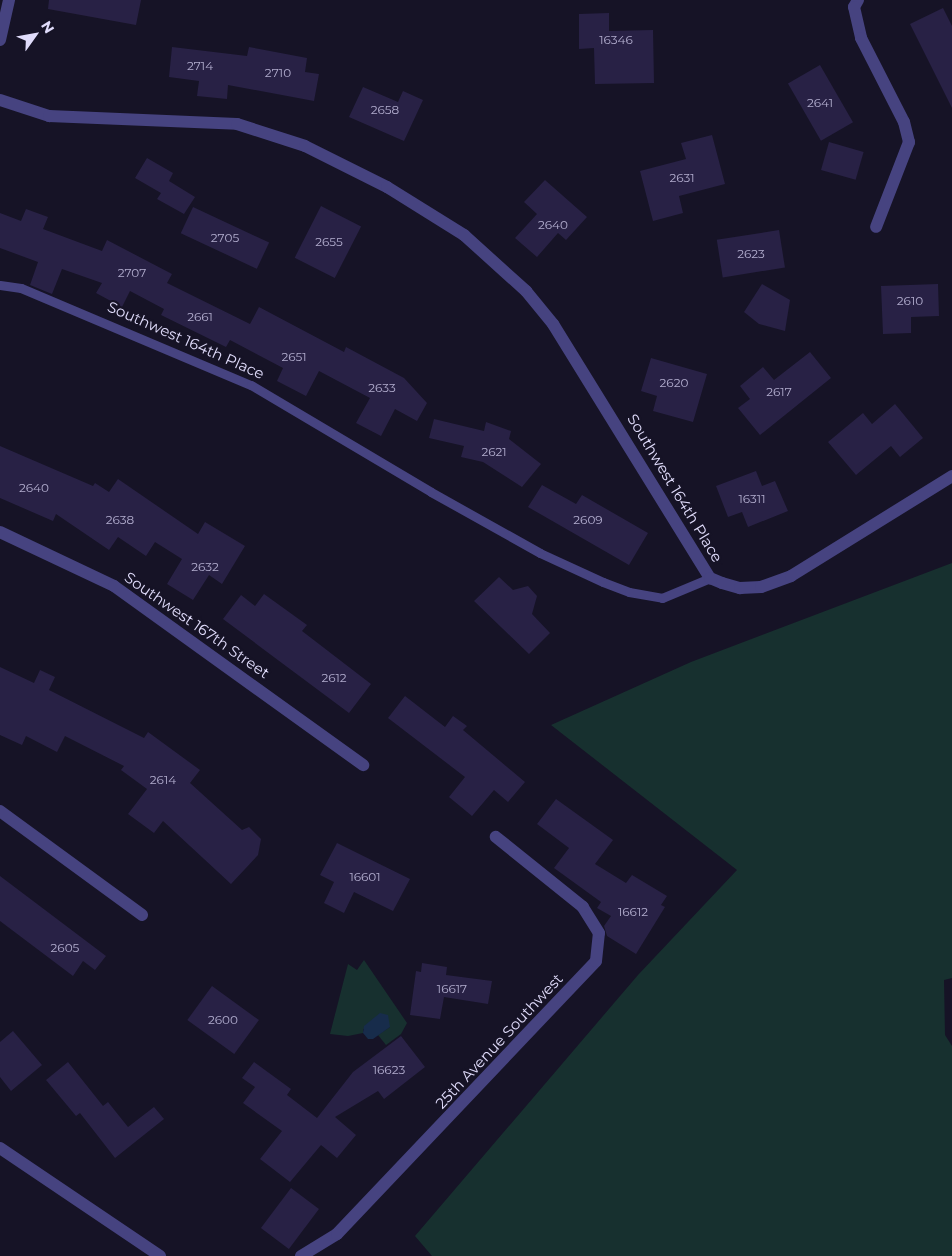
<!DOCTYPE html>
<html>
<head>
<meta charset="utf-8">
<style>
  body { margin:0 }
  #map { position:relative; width:952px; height:1256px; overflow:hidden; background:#161326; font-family:Montserrat,sans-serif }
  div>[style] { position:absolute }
  .green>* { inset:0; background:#17302f }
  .water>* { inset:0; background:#172c4b }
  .building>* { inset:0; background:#282145; transform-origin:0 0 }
  .service>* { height:9px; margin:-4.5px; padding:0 4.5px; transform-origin:4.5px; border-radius:4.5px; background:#464380 }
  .minor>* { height:12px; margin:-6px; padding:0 6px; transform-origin:6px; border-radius:6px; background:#464380 }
  .tertiary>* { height:12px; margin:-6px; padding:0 6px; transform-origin:6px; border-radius:6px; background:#464380 }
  span { translate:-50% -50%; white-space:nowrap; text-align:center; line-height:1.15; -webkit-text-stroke:4.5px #161326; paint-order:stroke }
  .number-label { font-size:12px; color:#b2adce }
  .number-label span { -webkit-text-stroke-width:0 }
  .street-label { font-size:15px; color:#e0dcfb }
  .north { position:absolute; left:10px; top:10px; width:50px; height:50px; -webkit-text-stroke:4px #161326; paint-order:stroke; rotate:58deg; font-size:14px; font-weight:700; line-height:20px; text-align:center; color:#e0dcfb }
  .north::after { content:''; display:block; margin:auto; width:18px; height:22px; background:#e0dcfb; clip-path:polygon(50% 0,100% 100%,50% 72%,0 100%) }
</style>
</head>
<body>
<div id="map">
  <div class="green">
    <div style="clip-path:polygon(952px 563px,952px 978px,944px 980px,945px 1035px,952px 1046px,952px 1256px,432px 1256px,415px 1236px,638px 975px,737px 870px,551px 725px,691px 662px)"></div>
    <div style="clip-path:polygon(364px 960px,407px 1023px,401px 1034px,386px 1045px,378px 1035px,390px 1027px,363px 1029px,363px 1033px,348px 1036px,330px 1034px,348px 964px,357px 970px)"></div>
  </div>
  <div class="water">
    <div style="clip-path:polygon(380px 1013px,388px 1015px,390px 1027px,373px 1039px,368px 1039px,363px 1033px,364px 1026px)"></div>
  </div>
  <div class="building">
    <div style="clip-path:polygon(49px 0,141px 0,136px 25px,48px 9px)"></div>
    <div style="clip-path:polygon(943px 8px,952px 26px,952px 108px,910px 24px)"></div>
    <div style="clip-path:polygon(609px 13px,609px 31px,653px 30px,654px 83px,595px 84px,594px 48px,579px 49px,579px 14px)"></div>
    <div style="clip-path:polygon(172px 47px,247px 56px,249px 47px,307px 58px,305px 72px,319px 74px,314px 101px,228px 85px,227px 99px,197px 96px,199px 81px,169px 77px)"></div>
    <div style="left:820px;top:65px;width:66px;height:37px;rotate:60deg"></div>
    <div style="clip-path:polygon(363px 87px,398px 102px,403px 91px,423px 100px,404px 141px,349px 117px)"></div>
    <div style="clip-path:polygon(712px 135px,725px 184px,679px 196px,683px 213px,653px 221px,640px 171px,686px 159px,681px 143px)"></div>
    <div style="left:829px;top:142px;width:36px;height:29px;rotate:16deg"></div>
    <div style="clip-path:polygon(147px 158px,173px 173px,169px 181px,195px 197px,184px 214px,157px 199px,161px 193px,135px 178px)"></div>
    <div style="clip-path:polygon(545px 180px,587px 217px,566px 240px,558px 233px,537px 257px,515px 238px,537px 214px,524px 202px)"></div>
    <div style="left:321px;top:206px;width:45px;height:58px;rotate:27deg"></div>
    <div style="left:193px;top:207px;width:84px;height:29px;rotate:25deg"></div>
    <div style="clip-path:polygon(26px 209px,48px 217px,43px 229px,102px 251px,107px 240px,172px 274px,167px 283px,250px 324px,259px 307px,344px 352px,346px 347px,404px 378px,427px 403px,417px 421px,395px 409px,381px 436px,356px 423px,370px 398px,319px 371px,306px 396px,277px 381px,283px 368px,230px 340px,226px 347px,161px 315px,164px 309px,130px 291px,122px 307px,96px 293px,102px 283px,62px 269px,52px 294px,30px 285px,38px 262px,0 248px,0 213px,21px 221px)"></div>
    <div style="left:779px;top:230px;width:38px;height:63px;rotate:81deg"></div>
    <div style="clip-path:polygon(762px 284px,790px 300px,785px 331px,759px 324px,744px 312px)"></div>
    <div style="clip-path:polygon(938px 284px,939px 316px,911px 317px,911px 333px,883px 334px,881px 286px)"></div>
    <div style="clip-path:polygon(810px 352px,831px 378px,760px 435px,738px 408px,750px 399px,740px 386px,763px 367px,774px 380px)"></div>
    <div style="clip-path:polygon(651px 358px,707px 374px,693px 422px,653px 411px,657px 396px,641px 391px)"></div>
    <div style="clip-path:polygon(895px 404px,923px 438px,900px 457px,891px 446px,856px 475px,828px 442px,863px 413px,872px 424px)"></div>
    <div style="clip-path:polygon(434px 419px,484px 431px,486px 422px,511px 431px,509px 439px,541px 464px,522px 487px,483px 462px,461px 457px,464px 446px,429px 438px)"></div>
    <div style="clip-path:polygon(0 446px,93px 486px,95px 483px,109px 492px,118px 479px,198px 534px,205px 522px,245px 546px,222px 584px,209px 575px,193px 600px,167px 584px,182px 559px,155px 542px,146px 556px,118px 537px,109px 550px,56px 514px,53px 521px,0 498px)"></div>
    <div style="clip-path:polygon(756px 471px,762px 486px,775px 481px,788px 511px,748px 527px,742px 512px,728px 517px,716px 486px)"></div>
    <div style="clip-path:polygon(542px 485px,576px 504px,582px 495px,648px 533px,629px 565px,528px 507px)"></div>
    <div style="clip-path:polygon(499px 577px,513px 590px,528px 586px,537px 596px,532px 614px,550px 633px,529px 654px,474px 601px)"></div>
    <div style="clip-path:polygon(264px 594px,307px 625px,302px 631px,371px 684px,349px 713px,223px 619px,241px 595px,255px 606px)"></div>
    <div style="clip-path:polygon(0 667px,34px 683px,40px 670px,55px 677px,49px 690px,144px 738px,148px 732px,200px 770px,190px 783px,242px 830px,249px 827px,261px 839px,258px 855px,231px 884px,163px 821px,154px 833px,128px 814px,147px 789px,121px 770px,124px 766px,65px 736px,57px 752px,26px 736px,22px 745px,0 735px)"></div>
    <div style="clip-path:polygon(405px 696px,445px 727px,453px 716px,467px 726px,463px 730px,525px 782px,508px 802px,494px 790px,472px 816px,449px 797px,465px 777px,388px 718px)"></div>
    <div style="clip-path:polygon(556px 799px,613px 840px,595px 864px,626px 883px,632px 875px,667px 896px,661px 905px,665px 907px,636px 954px,607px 936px,604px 926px,611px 916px,597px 908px,601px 902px,554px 868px,569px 848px,537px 824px)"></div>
    <div style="clip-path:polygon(337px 843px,410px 879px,393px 911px,354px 892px,344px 913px,324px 903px,334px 882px,320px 875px)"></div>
    <div style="clip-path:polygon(0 876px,106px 956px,95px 970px,83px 961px,73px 976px,0 921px)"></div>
    <div style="clip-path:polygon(422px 963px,447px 967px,446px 975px,492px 981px,488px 1004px,444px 997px,440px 1019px,410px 1015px,416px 971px,421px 972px)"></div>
    <div style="left:212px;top:986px;width:58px;height:42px;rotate:36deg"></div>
    <div style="clip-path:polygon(13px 1031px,42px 1065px,11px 1091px,0 1077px,0 1042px)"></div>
    <div style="clip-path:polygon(401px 1036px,425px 1067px,384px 1099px,378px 1091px,335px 1117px,356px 1135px,337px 1158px,321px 1145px,290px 1182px,260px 1159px,282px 1131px,243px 1103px,255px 1087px,242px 1078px,254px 1062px,291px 1089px,287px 1095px,317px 1118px,353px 1072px)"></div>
    <div style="clip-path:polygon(68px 1062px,103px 1106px,108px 1102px,128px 1127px,154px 1107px,164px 1119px,115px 1158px,80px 1113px,76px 1116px,46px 1080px)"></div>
    <div style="left:291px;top:1188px;width:35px;height:50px;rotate:37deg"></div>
  </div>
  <div class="service">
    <div style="left:0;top:285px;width:21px;rotate:8deg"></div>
    <div style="left:21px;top:288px;width:250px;rotate:22.9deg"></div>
    <div style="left:251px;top:385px;width:209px;rotate:30.7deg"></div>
    <div style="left:431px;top:492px;width:125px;rotate:29.2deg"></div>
    <div style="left:540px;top:553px;width:69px;rotate:24.7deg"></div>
    <div style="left:603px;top:582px;width:28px;rotate:21deg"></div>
    <div style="left:629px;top:592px;width:34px;rotate:10deg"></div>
    <div style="left:662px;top:598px;width:52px;rotate:-22.6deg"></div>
  </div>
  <div class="minor">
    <div style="left:858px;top:0;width:8px;rotate:120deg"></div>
    <div style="left:854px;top:7px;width:32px;rotate:77deg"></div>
    <div style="left:861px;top:38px;width:94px;rotate:62.9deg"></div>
    <div style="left:904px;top:122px;width:21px;rotate:76deg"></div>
    <div style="left:909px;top:142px;width:91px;rotate:111.2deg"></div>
    <div style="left:0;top:40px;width:41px;rotate:-77.3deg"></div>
    <div style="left:0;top:100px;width:52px;rotate:18.1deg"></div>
    <div style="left:49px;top:116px;width:188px;rotate:2.4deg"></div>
    <div style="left:237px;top:124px;width:71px;rotate:17.9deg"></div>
    <div style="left:305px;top:146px;width:92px;rotate:26.6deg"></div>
    <div style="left:387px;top:187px;width:91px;rotate:31.9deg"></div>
    <div style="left:464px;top:235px;width:84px;rotate:42.1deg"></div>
    <div style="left:526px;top:291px;width:43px;rotate:50.7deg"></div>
    <div style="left:553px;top:324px;width:299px;rotate:58.3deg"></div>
    <div style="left:710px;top:578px;width:13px;rotate:23deg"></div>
    <div style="left:722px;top:583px;width:19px;rotate:16deg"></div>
    <div style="left:740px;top:588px;width:21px;rotate:-3deg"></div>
    <div style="left:761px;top:587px;width:32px;rotate:-20deg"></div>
    <div style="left:791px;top:576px;width:190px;rotate:-31.8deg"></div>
    <div style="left:0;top:532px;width:126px;rotate:25.3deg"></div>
    <div style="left:114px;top:586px;width:307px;rotate:35.7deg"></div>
    <div style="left:0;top:811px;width:176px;rotate:36.2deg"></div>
    <div style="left:301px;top:1256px;width:42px;rotate:-31.4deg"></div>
    <div style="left:337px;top:1234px;width:376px;rotate:-46.5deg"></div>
    <div style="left:596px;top:961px;width:28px;rotate:-84deg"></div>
    <div style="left:599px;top:933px;width:31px;rotate:-122deg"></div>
    <div style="left:583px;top:907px;width:112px;rotate:-141.2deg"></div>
  </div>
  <div class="tertiary">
    <div style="left:0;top:1148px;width:193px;rotate:34deg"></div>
  </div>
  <div class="number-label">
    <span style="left:616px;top:40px">16346</span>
    <span style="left:200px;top:66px">2714</span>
    <span style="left:278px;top:73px">2710</span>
    <span style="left:820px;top:103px">2641</span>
    <span style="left:385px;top:110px">2658</span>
    <span style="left:682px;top:178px">2631</span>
    <span style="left:553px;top:225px">2640</span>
    <span style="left:225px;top:238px">2705</span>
    <span style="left:329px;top:242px">2655</span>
    <span style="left:751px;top:254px">2623</span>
    <span style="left:132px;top:273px">2707</span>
    <span style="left:910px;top:301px">2610</span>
    <span style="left:200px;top:317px">2661</span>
    <span style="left:294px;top:357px">2651</span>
    <span style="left:674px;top:383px">2620</span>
    <span style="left:382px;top:388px">2633</span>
    <span style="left:779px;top:392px">2617</span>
    <span style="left:494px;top:452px">2621</span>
    <span style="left:34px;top:488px">2640</span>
    <span style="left:752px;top:499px">16311</span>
    <span style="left:120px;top:520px">2638</span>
    <span style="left:588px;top:520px">2609</span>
    <span style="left:205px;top:567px">2632</span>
    <span style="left:334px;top:678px">2612</span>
    <span style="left:163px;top:780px">2614</span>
    <span style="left:365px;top:877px">16601</span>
    <span style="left:633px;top:912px">16612</span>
    <span style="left:65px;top:948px">2605</span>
    <span style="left:452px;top:989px">16617</span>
    <span style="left:223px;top:1020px">2600</span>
    <span style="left:389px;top:1070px">16623</span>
  </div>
  <div class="street-label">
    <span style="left:186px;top:340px;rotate:24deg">Southwest 164th Place</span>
    <span style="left:675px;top:488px;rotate:59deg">Southwest 164th Place</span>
    <span style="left:197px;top:625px;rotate:35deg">Southwest 167th Street</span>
    <span style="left:499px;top:1041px;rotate:-47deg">25th Avenue Southwest</span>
  </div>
  <div class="north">N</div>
</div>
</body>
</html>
